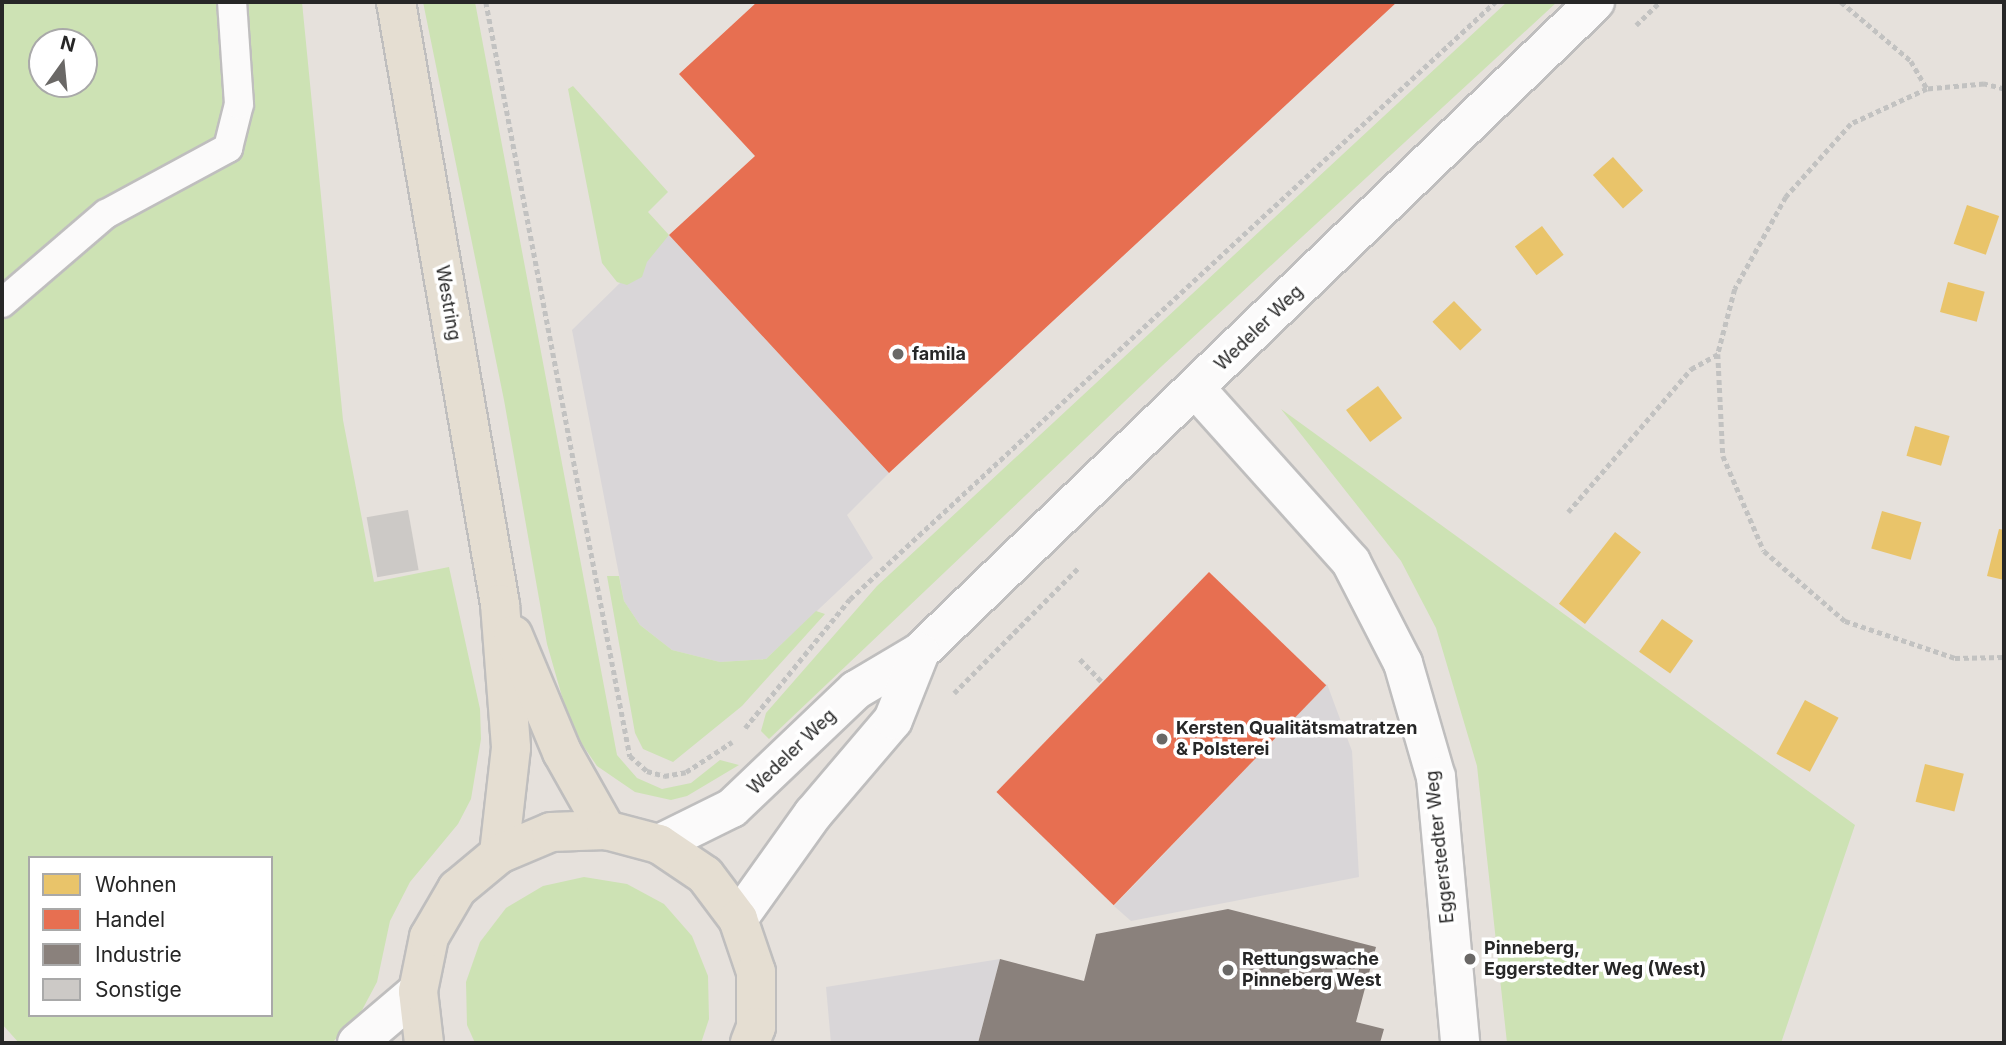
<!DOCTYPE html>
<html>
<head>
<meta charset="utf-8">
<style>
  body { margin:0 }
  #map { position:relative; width:2006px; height:1045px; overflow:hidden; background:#e6e1dc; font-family:Inter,sans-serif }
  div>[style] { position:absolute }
  .industrial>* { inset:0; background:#d9d6d8 }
  .green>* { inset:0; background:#cde2b4 }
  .homes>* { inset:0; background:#e9c46a; transform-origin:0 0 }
  .shops>* { inset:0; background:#e76f51; transform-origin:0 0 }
  .industry>* { inset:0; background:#8a817c }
  .building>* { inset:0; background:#ccc9c6; transform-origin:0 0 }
  .path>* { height:4.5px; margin-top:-2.25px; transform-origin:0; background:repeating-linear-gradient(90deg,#c2c2c1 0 5px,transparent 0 8.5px) }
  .roads { filter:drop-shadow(2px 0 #bfbebe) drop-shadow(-2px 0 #bfbebe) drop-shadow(0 2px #bfbebe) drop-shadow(0 -2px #bfbebe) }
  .service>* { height:28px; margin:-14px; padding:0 14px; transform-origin:14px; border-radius:14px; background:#fbfafa }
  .minor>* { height:38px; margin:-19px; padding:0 19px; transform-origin:19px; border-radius:19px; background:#fbfafa }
  .secondary>* { height:38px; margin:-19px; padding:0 19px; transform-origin:19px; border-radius:19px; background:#fbfafa }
  .primary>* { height:38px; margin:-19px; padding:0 19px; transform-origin:19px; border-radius:19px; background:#e5ded2 }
  .dots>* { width:19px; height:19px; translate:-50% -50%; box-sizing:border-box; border:4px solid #fff; border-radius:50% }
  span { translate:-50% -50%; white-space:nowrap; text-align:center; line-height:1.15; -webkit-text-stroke:7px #fff; paint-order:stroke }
  .street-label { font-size:18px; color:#272727 }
  .poi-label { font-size:18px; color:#272727; font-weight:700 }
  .left { translate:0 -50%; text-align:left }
  .frame { position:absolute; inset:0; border:4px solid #272727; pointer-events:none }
  .legend { position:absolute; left:28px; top:856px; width:245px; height:161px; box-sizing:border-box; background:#fff; border:2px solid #a9a9a9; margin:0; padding:9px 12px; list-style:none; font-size:21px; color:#272727 }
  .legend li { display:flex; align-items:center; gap:14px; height:35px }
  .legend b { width:35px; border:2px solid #a9a9a9 }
  .north { position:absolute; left:28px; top:28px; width:70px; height:70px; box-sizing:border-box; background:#fff; border:2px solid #a9a9a9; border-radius:50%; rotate:15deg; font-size:19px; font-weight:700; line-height:28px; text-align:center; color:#272727 }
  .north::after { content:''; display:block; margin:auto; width:24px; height:32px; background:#6a6866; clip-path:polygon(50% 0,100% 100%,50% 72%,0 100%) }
</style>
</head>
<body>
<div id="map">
  <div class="industrial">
    <div style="clip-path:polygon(669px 235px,889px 473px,847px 515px,873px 558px,766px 659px,720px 662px,672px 650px,640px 625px,624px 601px,572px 330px)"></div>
    <div style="clip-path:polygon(1327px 684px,1352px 751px,1359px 877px,1131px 921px,1114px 906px)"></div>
    <div style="clip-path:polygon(1000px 959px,978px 1043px,831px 1043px,826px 987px)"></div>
  </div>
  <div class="green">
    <div style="clip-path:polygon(evenodd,2px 2px,302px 2px,343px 420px,374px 582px,449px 567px,480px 709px,481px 739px,471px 799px,458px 824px,410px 882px,390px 921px,377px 982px,361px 1012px,332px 1043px,19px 1043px,2px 1024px,2px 2px,42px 42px,84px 42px,84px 84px,42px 84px,42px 42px,2px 2px,30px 858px,271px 858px,271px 1015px,30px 1015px,30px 858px)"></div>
    <div style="clip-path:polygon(423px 2px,475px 2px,617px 755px,637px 778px,662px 789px,691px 783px,720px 760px,739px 765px,687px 796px,671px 800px,635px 792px,597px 766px,571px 728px,547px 644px,504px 400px)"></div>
    <div style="clip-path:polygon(1507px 2px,1557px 2px,1163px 365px,769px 739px,761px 731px,766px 713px,877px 586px)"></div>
    <div style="clip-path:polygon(573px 86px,668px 192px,648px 212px,669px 235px,647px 262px,642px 277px,627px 285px,617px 282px,602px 263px,568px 89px)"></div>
    <div style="clip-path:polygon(1281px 409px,1855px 825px,1781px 1043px,1507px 1043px,1477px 766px,1436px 628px,1401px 561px)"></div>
    <div style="clip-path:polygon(607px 576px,619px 576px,624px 601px,640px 625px,672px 650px,720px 662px,766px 659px,816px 611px,825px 614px,742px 706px,673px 762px,643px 749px,635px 733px)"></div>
    <div style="clip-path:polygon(584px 877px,627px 884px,664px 904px,692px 936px,708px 976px,709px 1019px,701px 1043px,475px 1043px,467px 1025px,466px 982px,480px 942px,506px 908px,543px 886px)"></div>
  </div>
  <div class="homes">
    <div style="left:1613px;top:157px;width:45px;height:27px;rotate:48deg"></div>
    <div style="left:1967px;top:205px;width:34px;height:41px;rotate:19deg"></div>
    <div style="left:1542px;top:226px;width:36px;height:34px;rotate:53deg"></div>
    <div style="left:1948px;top:282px;width:38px;height:31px;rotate:15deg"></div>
    <div style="left:1454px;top:301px;width:40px;height:30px;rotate:46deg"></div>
    <div style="left:1378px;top:386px;width:40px;height:40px;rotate:53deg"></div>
    <div style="left:1915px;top:426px;width:36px;height:31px;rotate:16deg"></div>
    <div style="left:1882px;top:511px;width:41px;height:39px;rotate:16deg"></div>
    <div style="clip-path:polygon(1999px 529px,2004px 530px,2004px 580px,1987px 576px)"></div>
    <div style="left:1615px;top:532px;width:33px;height:91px;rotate:38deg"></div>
    <div style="left:1662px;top:619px;width:38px;height:40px;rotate:35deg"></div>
    <div style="left:1805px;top:700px;width:38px;height:61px;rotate:28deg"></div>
    <div style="left:1925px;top:764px;width:40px;height:39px;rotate:14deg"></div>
  </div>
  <div class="shops">
    <div style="clip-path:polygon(757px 2px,1397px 2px,889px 473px,669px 235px,755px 156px,679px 74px)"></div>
    <div style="left:1209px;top:572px;width:163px;height:306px;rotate:44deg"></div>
  </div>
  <div class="industry">
    <div style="clip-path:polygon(1228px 909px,1376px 947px,1356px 1022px,1384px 1029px,1380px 1043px,978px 1043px,1000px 959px,1084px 981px,1096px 934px)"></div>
  </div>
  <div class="building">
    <div style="left:408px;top:510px;width:61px;height:42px;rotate:80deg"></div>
  </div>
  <div class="path">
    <div style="left:486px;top:2px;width:768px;rotate:79.19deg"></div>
    <div style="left:630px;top:756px;width:23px;rotate:41deg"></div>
    <div style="left:647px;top:771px;width:18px;rotate:16deg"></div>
    <div style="left:664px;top:776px;width:22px;rotate:-10deg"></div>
    <div style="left:686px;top:772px;width:55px;rotate:-33.1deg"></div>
    <div style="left:1841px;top:2px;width:92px;rotate:40.1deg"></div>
    <div style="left:1911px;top:61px;width:32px;rotate:60deg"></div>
    <div style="left:1636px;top:25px;width:33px;rotate:-44deg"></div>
    <div style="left:2004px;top:89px;width:21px;rotate:-166deg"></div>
    <div style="left:1984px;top:84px;width:57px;rotate:175deg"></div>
    <div style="left:1927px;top:89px;width:84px;rotate:155.3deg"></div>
    <div style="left:1851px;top:124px;width:98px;rotate:131.7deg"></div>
    <div style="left:1786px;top:197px;width:105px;rotate:119deg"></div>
    <div style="left:1735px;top:289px;width:67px;rotate:104.7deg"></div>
    <div style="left:1718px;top:354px;width:102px;rotate:87.2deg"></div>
    <div style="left:1723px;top:456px;width:103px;rotate:66.7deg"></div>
    <div style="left:1764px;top:551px;width:107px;rotate:40.8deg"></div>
    <div style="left:1845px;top:621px;width:116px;rotate:18.6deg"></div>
    <div style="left:1955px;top:658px;width:49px;rotate:-1.2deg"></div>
    <div style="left:1568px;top:512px;width:189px;rotate:-49.3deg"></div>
    <div style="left:1691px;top:369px;width:31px;rotate:-29deg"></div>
    <div style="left:1080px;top:659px;width:33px;rotate:46deg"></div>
    <div style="left:954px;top:693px;width:176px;rotate:-45.2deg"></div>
    <div style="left:745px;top:728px;width:166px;rotate:-50.9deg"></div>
    <div style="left:850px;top:599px;width:879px;rotate:-42.79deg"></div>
  </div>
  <div class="roads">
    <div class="service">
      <div style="left:2px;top:303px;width:137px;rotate:-40.6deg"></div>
      <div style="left:106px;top:214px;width:139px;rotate:-28.4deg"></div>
      <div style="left:228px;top:148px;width:45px;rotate:-76deg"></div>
      <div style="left:239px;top:104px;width:102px;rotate:-93.9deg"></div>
    </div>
    <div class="minor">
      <div style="left:1196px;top:389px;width:232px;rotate:48.1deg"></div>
      <div style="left:1351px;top:562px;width:114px;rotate:62.8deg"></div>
      <div style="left:1403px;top:663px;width:119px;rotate:73.9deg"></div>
      <div style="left:1436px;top:777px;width:267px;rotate:84.8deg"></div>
    </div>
    <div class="secondary">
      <div style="left:659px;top:844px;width:81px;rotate:-26.3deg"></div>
      <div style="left:732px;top:808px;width:171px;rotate:-43.6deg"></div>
      <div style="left:856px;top:690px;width:74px;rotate:-30.7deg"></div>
      <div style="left:920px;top:652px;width:937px;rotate:-43.92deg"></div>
      <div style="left:738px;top:919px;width:129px;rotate:-54.5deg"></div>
      <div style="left:813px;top:814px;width:123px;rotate:-49.6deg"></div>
      <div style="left:893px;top:720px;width:73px;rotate:-68.3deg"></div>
      <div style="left:357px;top:1043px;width:80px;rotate:-40.4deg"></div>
    </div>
    <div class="primary">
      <div style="left:396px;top:2px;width:611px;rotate:80.2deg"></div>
      <div style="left:500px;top:604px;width:144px;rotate:85.6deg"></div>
      <div style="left:511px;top:748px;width:107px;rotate:96.5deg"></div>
      <div style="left:513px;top:635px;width:127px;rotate:67.3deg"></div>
      <div style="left:562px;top:752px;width:90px;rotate:60.6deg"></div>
      <div style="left:424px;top:1043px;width:52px;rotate:-96.6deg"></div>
      <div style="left:418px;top:991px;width:55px;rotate:-78.5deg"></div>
      <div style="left:429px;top:937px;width:56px;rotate:-59.7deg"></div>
      <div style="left:457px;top:889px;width:55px;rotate:-39.8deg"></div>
      <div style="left:499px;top:854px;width:56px;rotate:-22.9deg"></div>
      <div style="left:551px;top:832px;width:55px;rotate:-2.1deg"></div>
      <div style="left:606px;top:830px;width:55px;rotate:14.8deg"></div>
      <div style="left:659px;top:844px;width:55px;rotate:34deg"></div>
      <div style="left:705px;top:875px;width:55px;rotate:53.1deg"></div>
      <div style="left:738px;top:919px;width:56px;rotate:71.2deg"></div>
      <div style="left:756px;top:972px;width:55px;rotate:90deg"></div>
      <div style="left:756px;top:1027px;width:17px;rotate:111deg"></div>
    </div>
  </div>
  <div class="dots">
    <div style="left:898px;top:354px;background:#6a6866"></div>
    <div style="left:1162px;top:739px;background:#6a6866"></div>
    <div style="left:1470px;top:959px;background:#6a6866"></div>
    <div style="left:1228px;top:970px;background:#6a6866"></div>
  </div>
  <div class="street-label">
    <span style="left:448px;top:303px;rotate:80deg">Westring</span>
    <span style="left:1259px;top:328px;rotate:-44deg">Wedeler Weg</span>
    <span style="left:792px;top:752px;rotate:-44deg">Wedeler Weg</span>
    <span style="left:1440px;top:847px;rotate:-96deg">Eggerstedter Weg</span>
  </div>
  <div class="poi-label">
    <span class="left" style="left:912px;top:354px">famila</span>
    <span class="left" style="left:1176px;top:739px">Kersten Qualitätsmatratzen<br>&amp; Polsterei</span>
    <span class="left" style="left:1484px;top:959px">Pinneberg,<br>Eggerstedter Weg (West)</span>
    <span class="left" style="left:1242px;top:970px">Rettungswache<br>Pinneberg West</span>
  </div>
  <div class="frame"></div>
  <ul class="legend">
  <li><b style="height:19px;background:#e9c46a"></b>Wohnen</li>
  <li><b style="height:19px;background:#e76f51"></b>Handel</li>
  <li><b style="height:19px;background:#8a817c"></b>Industrie</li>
  <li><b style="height:19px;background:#ccc9c6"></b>Sonstige</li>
  </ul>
  <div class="north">N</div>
</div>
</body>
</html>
